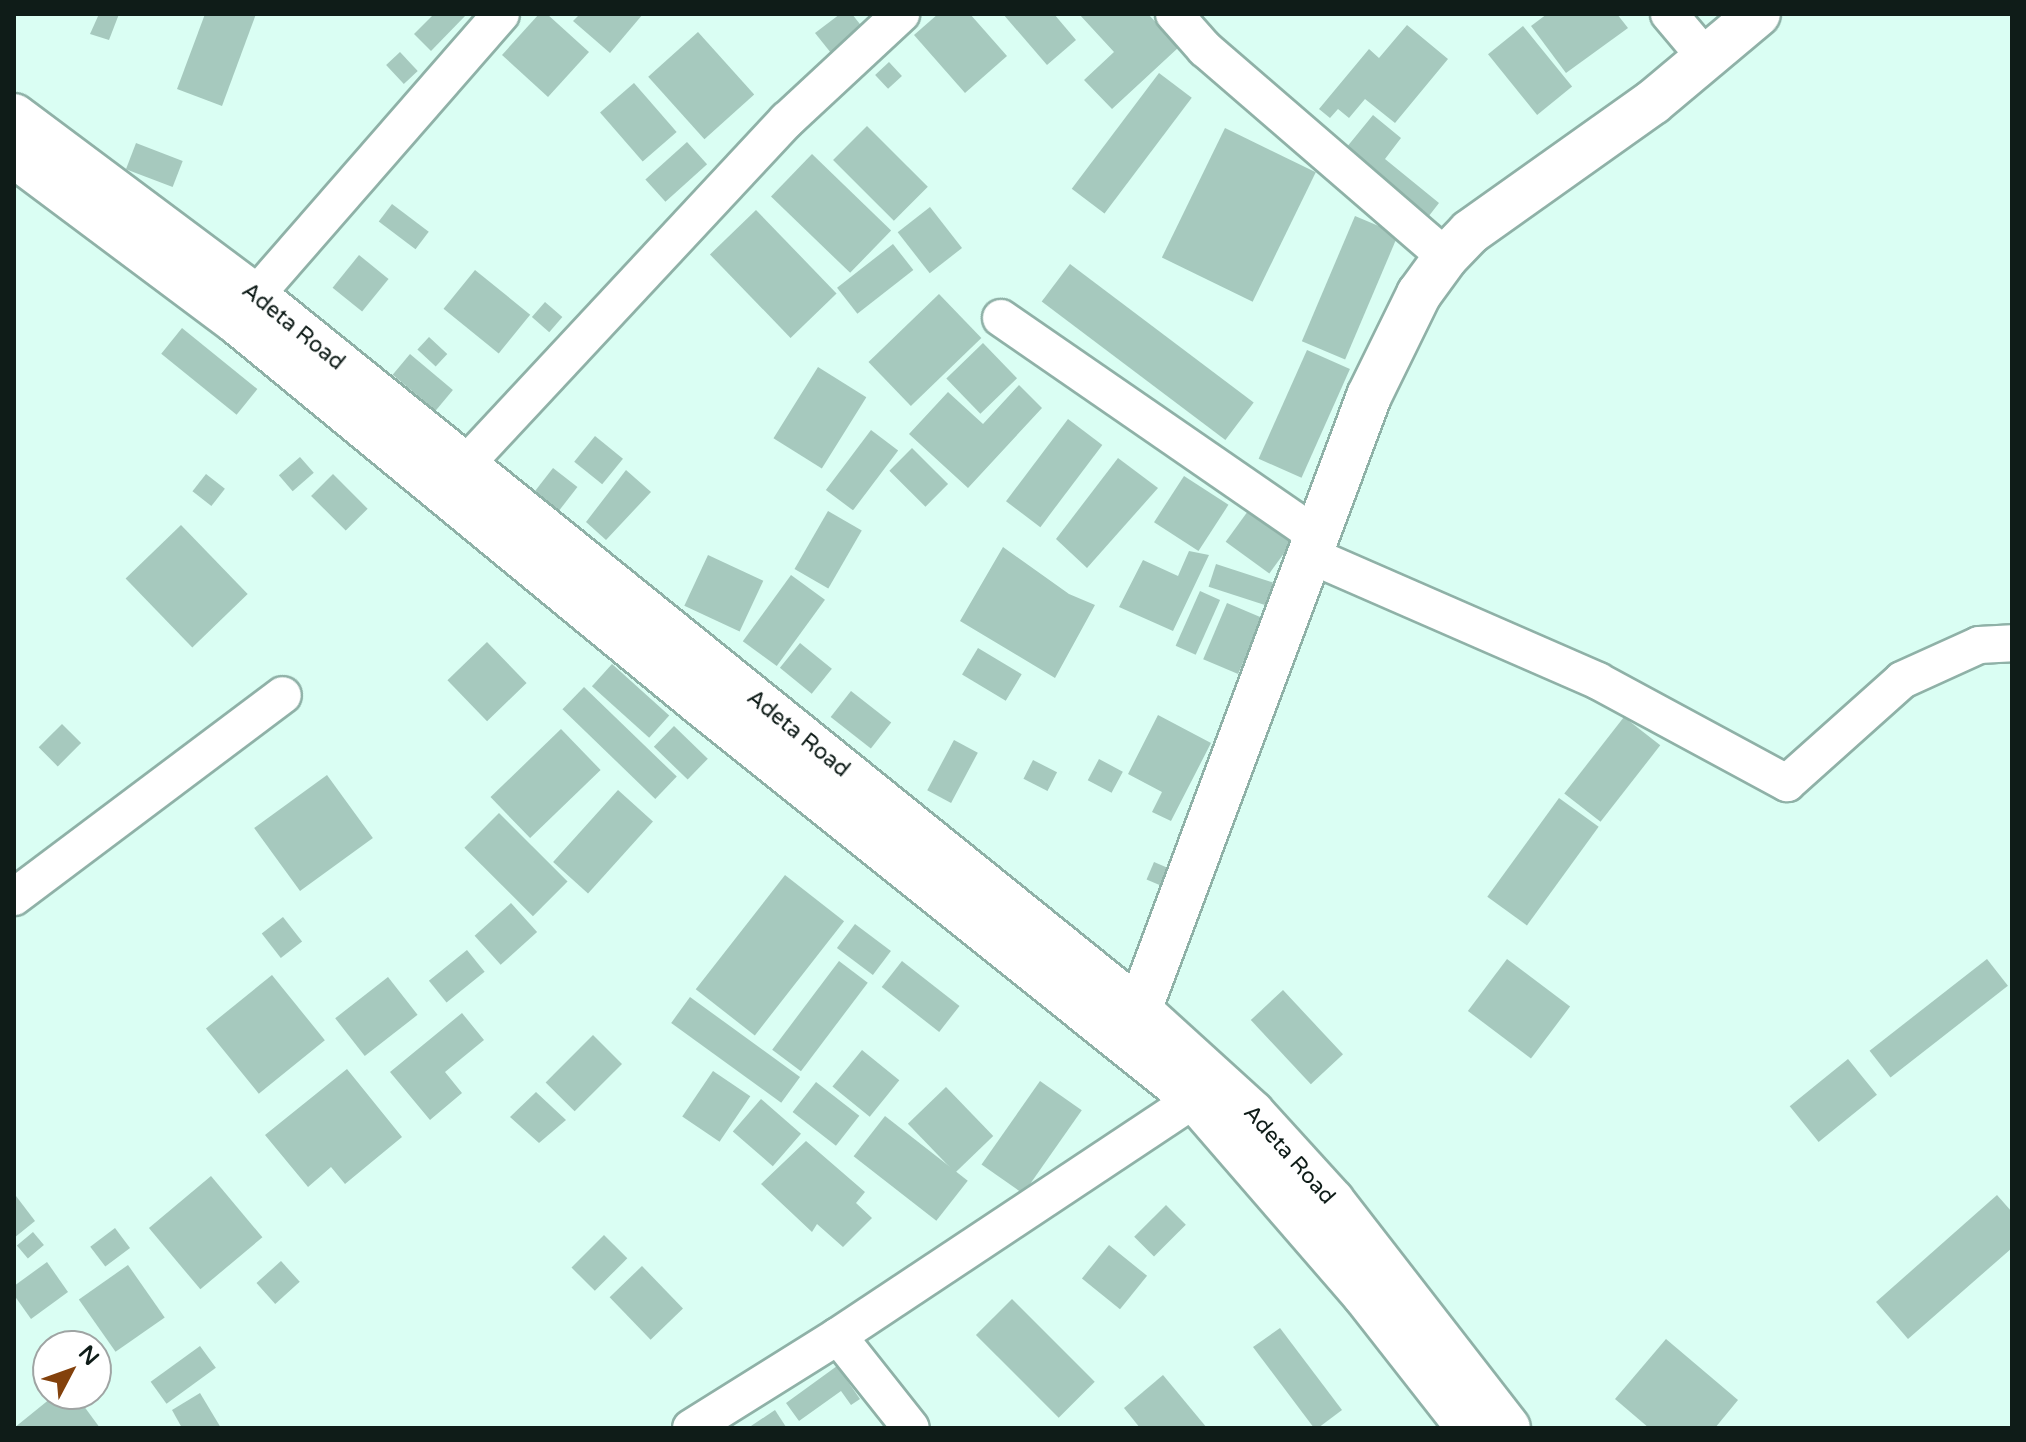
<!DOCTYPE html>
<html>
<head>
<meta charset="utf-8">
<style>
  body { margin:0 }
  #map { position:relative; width:2026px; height:1442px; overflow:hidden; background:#dafef3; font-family:"Varela Round",sans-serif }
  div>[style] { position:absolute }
  .building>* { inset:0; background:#a6c9be; transform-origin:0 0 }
  .roads { filter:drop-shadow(2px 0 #8fb1a7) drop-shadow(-2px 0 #8fb1a7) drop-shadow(0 2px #8fb1a7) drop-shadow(0 -2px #8fb1a7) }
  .minor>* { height:36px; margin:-18px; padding:0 18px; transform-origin:18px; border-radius:18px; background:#fff }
  .tertiary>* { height:44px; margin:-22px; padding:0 22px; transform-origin:22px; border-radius:22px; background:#fff }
  .primary>* { height:44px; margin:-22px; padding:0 22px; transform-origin:22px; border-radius:22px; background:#fff }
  span { translate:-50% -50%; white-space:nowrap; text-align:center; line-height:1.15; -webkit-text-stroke:6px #fff; paint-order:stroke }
  .street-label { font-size:22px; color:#0f1c18 }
  .frame { position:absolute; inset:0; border:16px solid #0f1c18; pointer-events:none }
  .north { position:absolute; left:32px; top:1330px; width:80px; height:80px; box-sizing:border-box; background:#fff; border:2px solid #9fa4a3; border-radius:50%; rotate:49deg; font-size:22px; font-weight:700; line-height:32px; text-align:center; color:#0f1c18 }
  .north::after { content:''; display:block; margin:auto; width:28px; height:36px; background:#83410c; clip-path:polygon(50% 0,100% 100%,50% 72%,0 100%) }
</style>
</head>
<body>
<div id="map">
  <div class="building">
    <div style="clip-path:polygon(99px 14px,119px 14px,109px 40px,90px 34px)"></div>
    <div style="clip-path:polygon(205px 14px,256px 14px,222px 106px,177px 89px)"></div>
    <div style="clip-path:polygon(434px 14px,467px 14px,431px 51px,414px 34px)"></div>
    <div style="clip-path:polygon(539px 14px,547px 14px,589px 52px,548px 97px,502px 55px)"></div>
    <div style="clip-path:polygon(580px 14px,643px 14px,610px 53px,573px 21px)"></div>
    <div style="clip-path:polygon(840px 14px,852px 14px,863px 28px,831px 53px,815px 33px)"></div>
    <div style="clip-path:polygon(938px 14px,970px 14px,1007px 56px,965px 93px,914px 35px)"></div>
    <div style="clip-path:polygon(1003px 14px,1054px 14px,1076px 40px,1047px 65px)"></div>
    <div style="clip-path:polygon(1079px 14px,1148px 14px,1179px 47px,1112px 109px,1084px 80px,1114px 52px)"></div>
    <div style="clip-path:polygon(1547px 14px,1617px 14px,1628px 28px,1566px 73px,1531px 26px)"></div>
    <div style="clip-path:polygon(1407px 25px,1448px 59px,1395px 123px,1365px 99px,1349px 118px,1338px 109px,1330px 118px,1319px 109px,1369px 49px,1379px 58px)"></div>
    <div style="left:1523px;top:26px;width:78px;height:45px;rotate:51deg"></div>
    <div style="left:698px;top:32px;width:84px;height:67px;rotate:48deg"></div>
    <div style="left:400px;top:52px;width:26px;height:19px;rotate:47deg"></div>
    <div style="left:889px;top:62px;width:19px;height:19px;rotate:47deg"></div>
    <div style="left:1159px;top:73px;width:41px;height:145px;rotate:37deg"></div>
    <div style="left:634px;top:83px;width:65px;height:45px;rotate:49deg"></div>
    <div style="clip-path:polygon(1373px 115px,1401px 138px,1385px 159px,1439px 203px,1425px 221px,1342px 153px)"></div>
    <div style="left:867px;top:126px;width:86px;height:48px;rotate:45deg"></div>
    <div style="left:1225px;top:128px;width:101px;height:144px;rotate:26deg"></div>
    <div style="left:687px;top:142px;width:30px;height:56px;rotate:48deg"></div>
    <div style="left:136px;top:143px;width:50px;height:28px;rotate:21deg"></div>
    <div style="left:812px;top:154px;width:110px;height:59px;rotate:44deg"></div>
    <div style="left:392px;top:204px;width:46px;height:22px;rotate:37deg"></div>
    <div style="left:930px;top:207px;width:52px;height:41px;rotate:52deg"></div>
    <div style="left:756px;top:210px;width:116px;height:64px;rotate:46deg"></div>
    <div style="left:1355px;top:216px;width:47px;height:136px;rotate:23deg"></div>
    <div style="left:893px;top:244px;width:33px;height:71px;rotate:52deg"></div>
    <div style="left:359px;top:255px;width:38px;height:42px;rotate:39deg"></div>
    <div style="left:1070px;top:264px;width:230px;height:47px;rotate:37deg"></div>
    <div style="left:475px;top:270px;width:71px;height:50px;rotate:39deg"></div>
    <div style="left:939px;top:294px;width:61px;height:98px;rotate:46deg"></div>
    <div style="left:545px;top:302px;width:23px;height:20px;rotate:41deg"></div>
    <div style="left:182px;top:328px;width:97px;height:33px;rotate:39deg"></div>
    <div style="left:429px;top:337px;width:25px;height:17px;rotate:43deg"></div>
    <div style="left:983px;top:343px;width:49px;height:51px;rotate:46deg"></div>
    <div style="left:1307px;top:350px;width:47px;height:119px;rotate:24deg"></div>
    <div style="left:410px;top:354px;width:56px;height:27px;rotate:40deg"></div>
    <div style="left:818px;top:367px;width:57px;height:84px;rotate:32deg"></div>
    <div style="clip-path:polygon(1019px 385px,1042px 408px,968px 488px,909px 434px,948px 392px,983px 424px)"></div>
    <div style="left:1068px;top:419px;width:43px;height:103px;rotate:37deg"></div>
    <div style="left:871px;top:430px;width:34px;height:75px;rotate:37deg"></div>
    <div style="left:595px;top:436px;width:36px;height:33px;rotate:39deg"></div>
    <div style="left:912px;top:448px;width:51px;height:32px;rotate:45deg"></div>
    <div style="left:300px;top:457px;width:21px;height:28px;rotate:49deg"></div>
    <div style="clip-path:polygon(1118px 458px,1158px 488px,1087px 568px,1056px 539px)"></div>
    <div style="left:553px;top:468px;width:31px;height:31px;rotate:38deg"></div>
    <div style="clip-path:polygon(626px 470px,651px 492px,606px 540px,586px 522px)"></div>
    <div style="left:206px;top:474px;width:24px;height:22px;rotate:38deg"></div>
    <div style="left:333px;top:474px;width:49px;height:31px;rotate:45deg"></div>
    <div style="left:1184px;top:476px;width:53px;height:55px;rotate:33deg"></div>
    <div style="left:828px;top:511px;width:39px;height:67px;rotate:30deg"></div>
    <div style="left:1248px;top:511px;width:54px;height:38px;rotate:36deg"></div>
    <div style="left:181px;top:525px;width:96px;height:77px;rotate:46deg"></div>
    <div style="clip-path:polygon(1003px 547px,1069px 594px,1095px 605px,1055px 678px,960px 621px)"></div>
    <div style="clip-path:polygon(1189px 551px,1209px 555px,1173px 631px,1119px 607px,1143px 560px,1178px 576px)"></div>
    <div style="left:708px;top:555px;width:61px;height:56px;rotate:25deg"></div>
    <div style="left:1216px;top:564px;width:60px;height:24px;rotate:18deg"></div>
    <div style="left:791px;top:575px;width:42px;height:82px;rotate:36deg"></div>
    <div style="left:1200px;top:591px;width:22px;height:60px;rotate:24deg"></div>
    <div style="left:1227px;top:603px;width:38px;height:61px;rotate:23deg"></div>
    <div style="left:487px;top:642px;width:57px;height:55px;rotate:46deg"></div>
    <div style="left:800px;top:643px;width:41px;height:32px;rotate:39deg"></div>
    <div style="left:978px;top:648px;width:51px;height:31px;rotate:31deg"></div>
    <div style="left:612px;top:664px;width:77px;height:30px;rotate:42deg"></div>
    <div style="left:584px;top:687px;width:129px;height:31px;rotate:44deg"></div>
    <div style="left:851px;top:691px;width:51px;height:33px;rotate:38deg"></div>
    <div style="clip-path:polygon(1158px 715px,1211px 743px,1171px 821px,1152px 812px,1162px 792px,1128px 774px)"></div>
    <div style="left:1624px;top:717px;width:46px;height:97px;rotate:38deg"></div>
    <div style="left:62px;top:724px;width:27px;height:33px;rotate:45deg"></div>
    <div style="left:674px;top:726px;width:47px;height:29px;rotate:44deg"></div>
    <div style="left:561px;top:729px;width:57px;height:98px;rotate:46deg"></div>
    <div style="left:954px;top:740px;width:27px;height:57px;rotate:28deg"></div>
    <div style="left:1099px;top:759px;width:27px;height:24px;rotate:28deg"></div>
    <div style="left:1033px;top:760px;width:27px;height:21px;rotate:27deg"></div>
    <div style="left:327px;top:775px;width:78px;height:90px;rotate:54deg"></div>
    <div style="left:618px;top:790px;width:47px;height:97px;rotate:42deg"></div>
    <div style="left:1559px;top:798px;width:49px;height:122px;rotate:36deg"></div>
    <div style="left:499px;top:813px;width:97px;height:49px;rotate:45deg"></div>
    <div style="left:1154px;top:862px;width:21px;height:19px;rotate:23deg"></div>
    <div style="left:785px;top:875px;width:75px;height:145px;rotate:38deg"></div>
    <div style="left:511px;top:903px;width:39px;height:49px;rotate:48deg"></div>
    <div style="left:283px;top:917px;width:31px;height:27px;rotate:52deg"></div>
    <div style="left:855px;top:924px;width:45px;height:30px;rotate:37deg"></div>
    <div style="left:467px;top:950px;width:28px;height:49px;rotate:51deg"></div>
    <div style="left:1507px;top:959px;width:79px;height:65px;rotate:37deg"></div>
    <div style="left:1987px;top:959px;width:34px;height:149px;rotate:52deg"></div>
    <div style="left:839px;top:961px;width:36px;height:111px;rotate:37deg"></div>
    <div style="left:902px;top:961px;width:73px;height:33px;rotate:38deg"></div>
    <div style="left:272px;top:975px;width:84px;height:85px;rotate:51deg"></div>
    <div style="left:388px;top:977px;width:48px;height:67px;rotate:52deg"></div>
    <div style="left:1283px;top:990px;width:88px;height:44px;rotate:47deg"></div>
    <div style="left:690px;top:997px;width:136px;height:32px;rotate:36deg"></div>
    <div style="clip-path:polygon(462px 1013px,484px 1040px,445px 1072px,462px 1093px,430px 1120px,390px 1072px)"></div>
    <div style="left:593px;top:1035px;width:41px;height:67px;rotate:45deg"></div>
    <div style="left:862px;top:1050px;width:48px;height:47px;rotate:39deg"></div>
    <div style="left:1848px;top:1059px;width:46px;height:75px;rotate:51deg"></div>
    <div style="clip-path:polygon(347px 1069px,402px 1137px,345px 1184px,331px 1167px,308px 1187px,265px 1135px)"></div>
    <div style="left:713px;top:1071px;width:45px;height:55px;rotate:34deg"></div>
    <div style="left:1040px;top:1081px;width:51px;height:102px;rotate:35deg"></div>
    <div style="left:816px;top:1082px;width:55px;height:38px;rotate:38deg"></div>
    <div style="left:946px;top:1087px;width:68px;height:53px;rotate:46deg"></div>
    <div style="clip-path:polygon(536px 1092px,566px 1120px,539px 1143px,510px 1117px)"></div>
    <div style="left:761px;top:1099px;width:53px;height:43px;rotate:41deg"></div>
    <div style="left:885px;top:1116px;width:105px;height:51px;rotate:38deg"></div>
    <div style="clip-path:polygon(806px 1141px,865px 1192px,856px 1203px,872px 1218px,843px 1247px,817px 1224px,812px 1232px,761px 1184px)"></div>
    <div style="left:211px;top:1176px;width:80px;height:81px;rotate:50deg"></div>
    <div style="clip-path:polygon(1997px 1195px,2012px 1212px,2012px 1248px,1908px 1339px,1876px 1302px)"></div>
    <div style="clip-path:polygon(16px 1196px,35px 1221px,14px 1238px,14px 1198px)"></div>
    <div style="left:1166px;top:1205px;width:28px;height:45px;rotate:45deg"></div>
    <div style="left:115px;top:1228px;width:25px;height:31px;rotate:53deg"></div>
    <div style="left:33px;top:1232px;width:17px;height:21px;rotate:50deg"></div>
    <div style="left:604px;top:1235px;width:33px;height:46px;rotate:45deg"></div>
    <div style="left:1109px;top:1245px;width:49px;height:43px;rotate:39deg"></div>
    <div style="left:281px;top:1261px;width:28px;height:33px;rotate:48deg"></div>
    <div style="clip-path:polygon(47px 1262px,68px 1292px,31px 1319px,14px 1295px,14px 1286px)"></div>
    <div style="left:128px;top:1265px;width:64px;height:60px;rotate:55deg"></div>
    <div style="left:642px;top:1266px;width:59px;height:45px;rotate:46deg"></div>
    <div style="left:1012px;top:1299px;width:117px;height:51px;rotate:45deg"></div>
    <div style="clip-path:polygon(1280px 1328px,1342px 1410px,1318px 1428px,1314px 1428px,1253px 1347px)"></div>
    <div style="clip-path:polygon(1666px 1339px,1738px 1400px,1715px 1428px,1649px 1428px,1615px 1399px)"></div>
    <div style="left:200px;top:1346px;width:27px;height:61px;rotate:54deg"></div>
    <div style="clip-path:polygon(837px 1366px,860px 1399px,851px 1405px,841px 1391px,799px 1421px,786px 1403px)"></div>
    <div style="clip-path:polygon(1163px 1375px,1207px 1428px,1140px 1428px,1124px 1408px)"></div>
    <div style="clip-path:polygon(200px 1393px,221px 1428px,182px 1428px,172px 1410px)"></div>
    <div style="clip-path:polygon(56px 1394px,75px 1394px,100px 1428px,14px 1428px)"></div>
    <div style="clip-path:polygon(775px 1410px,786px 1427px,748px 1428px)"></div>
  </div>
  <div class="roads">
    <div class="minor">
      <div style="left:1174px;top:14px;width:47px;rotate:48.5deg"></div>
      <div style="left:1205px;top:49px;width:318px;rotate:40.8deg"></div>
      <div style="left:1669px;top:14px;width:59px;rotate:49.8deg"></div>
      <div style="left:255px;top:296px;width:374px;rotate:-48.9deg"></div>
      <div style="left:1001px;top:318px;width:386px;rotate:34.6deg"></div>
      <div style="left:465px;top:465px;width:472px;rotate:-47deg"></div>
      <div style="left:787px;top:120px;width:156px;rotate:-42.9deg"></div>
      <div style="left:1312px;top:556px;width:312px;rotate:23.6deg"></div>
      <div style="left:1598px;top:681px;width:215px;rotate:28.4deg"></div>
      <div style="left:1787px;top:783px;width:154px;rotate:-41.8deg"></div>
      <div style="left:1902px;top:680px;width:85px;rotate:-24.4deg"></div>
      <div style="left:1979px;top:645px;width:33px;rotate:-3deg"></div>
      <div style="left:14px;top:897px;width:336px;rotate:-36.9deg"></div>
      <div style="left:838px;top:1336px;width:117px;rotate:51.6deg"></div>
      <div style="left:691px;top:1428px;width:173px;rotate:-32deg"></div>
      <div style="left:838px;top:1336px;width:429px;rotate:-33.6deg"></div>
    </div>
    <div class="tertiary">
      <div style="left:1139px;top:1010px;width:656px;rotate:-69.46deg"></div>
      <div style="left:1369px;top:396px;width:114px;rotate:-63.9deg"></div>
      <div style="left:1419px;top:294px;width:46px;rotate:-53.9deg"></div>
      <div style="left:1446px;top:257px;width:35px;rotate:-46deg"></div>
      <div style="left:1470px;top:232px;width:224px;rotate:-35.4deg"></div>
      <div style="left:1653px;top:102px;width:137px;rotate:-40deg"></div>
    </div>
    <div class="primary">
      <div style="left:14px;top:116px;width:301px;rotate:36.8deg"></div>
      <div style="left:255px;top:296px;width:1136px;rotate:38.93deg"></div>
      <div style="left:1139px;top:1010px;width:153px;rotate:42.3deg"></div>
      <div style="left:1252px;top:1113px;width:119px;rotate:47.7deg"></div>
      <div style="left:1332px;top:1201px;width:287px;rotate:52.2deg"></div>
      <div style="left:14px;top:155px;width:277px;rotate:36.8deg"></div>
      <div style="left:236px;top:321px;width:600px;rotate:39.45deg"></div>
      <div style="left:699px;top:702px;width:635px;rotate:38.67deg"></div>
      <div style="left:1195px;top:1099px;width:258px;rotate:49.1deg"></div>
      <div style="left:1364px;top:1294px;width:170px;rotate:51.9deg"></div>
    </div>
  </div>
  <div class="street-label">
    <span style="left:293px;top:327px;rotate:39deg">Adeta Road</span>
    <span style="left:798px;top:734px;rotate:39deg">Adeta Road</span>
    <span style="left:1289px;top:1155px;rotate:48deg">Adeta Road</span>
  </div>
  <div class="frame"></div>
  <div class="north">N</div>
</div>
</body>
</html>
